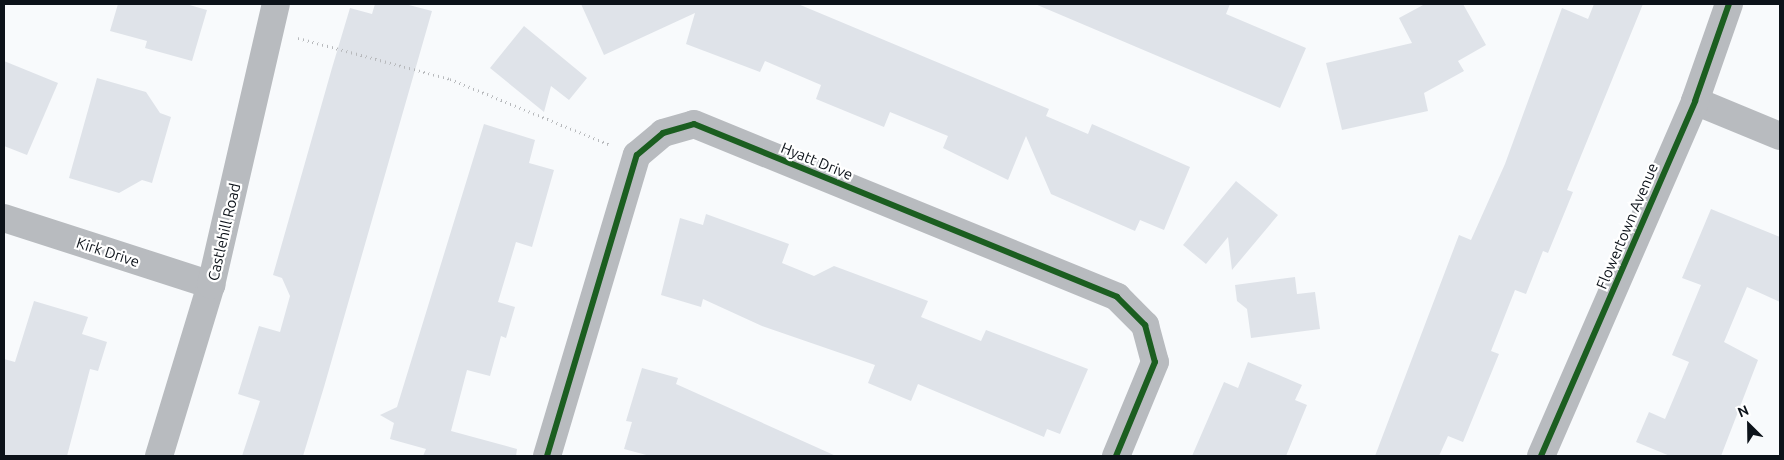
<!DOCTYPE html>
<html>
<head>
<meta charset="utf-8">
<style>
  body { margin:0 }
  #map { position:relative; width:1784px; height:460px; overflow:hidden; background:#f8fafc; font-family:Ubuntu,sans-serif }
  div>[style] { position:absolute }
  .building>* { inset:0; background:#dfe3e9 }
  .path>* { height:3px; margin-top:-1.5px; transform-origin:0; background:repeating-linear-gradient(90deg,#b8babd 0 1px,transparent 0 5px) }
  .minor>* { height:28px; margin:-14px; padding:0 14px; transform-origin:14px; border-radius:14px; background:#b8bbbf }
  .cycleway>* { height:6px; margin:-3px; padding:0 3px; transform-origin:3px; border-radius:3px; background:#1b5e20 }
  span { translate:-50% -50%; white-space:nowrap; text-align:center; line-height:1.15; -webkit-text-stroke:4.5px #fff; paint-order:stroke }
  .street-label { font-size:15px; color:#0c1219 }
  .frame { position:absolute; inset:0; border:5px solid #0c1219; pointer-events:none }
  .north { position:absolute; left:1724px; top:400px; width:50px; height:50px; -webkit-text-stroke:4px #fff; paint-order:stroke; rotate:337deg; font-size:14px; font-weight:700; line-height:20px; text-align:center; color:#0c1219 }
  .north::after { content:''; display:block; margin:auto; width:18px; height:22px; background:#0c1219; clip-path:polygon(50% 0,100% 100%,50% 72%,0 100%) }
</style>
</head>
<body>
<div id="map">
  <div class="building">
    <div style="clip-path:polygon(118px 4px,186px 4px,207px 10px,192px 61px,145px 48px,147px 41px,110px 31px)"></div>
    <div style="clip-path:polygon(375px 4px,405px 4px,432px 11px,324px 387px,303px 456px,242px 456px,260px 401px,238px 394px,259px 326px,280px 332px,290px 296px,282px 278px,273px 275px,332px 68px,350px 8px,372px 14px)"></div>
    <div style="clip-path:polygon(581px 4px,798px 4px,1049px 109px,1046px 116px,1088px 134px,1092px 124px,1190px 167px,1164px 230px,1140px 220px,1135px 231px,1051px 194px,1026px 136px,1008px 180px,943px 148px,948px 136px,890px 112px,884px 127px,816px 99px,821px 85px,765px 61px,760px 72px,686px 44px,695px 13px,604px 55px)"></div>
    <div style="clip-path:polygon(1035px 4px,1230px 4px,1226px 14px,1306px 48px,1280px 108px)"></div>
    <div style="clip-path:polygon(1425px 4px,1463px 4px,1486px 45px,1458px 61px,1464px 71px,1424px 93px,1428px 111px,1342px 130px,1326px 63px,1412px 43px,1399px 18px)"></div>
    <div style="clip-path:polygon(1594px 4px,1643px 4px,1567px 190px,1573px 192px,1548px 253px,1543px 251px,1526px 294px,1515px 290px,1491px 351px,1499px 354px,1463px 442px,1448px 436px,1439px 456px,1375px 456px,1459px 235px,1471px 240px,1505px 164px,1562px 8px,1588px 19px)"></div>
    <div style="clip-path:polygon(524px 26px,587px 78px,569px 100px,551px 86px,544px 112px,490px 68px)"></div>
    <div style="clip-path:polygon(4px 61px,58px 83px,27px 155px,4px 146px)"></div>
    <div style="clip-path:polygon(97px 78px,146px 92px,160px 113px,171px 117px,152px 183px,142px 180px,119px 193px,69px 178px)"></div>
    <div style="clip-path:polygon(484px 124px,535px 140px,529px 163px,554px 170px,532px 247px,516px 242px,498px 302px,515px 307px,506px 338px,501px 336px,490px 376px,467px 370px,451px 431px,517px 449px,516px 456px,423px 456px,426px 449px,390px 439px,394px 423px,380px 415px,397px 407px)"></div>
    <div style="clip-path:polygon(1236px 181px,1278px 215px,1232px 270px,1228px 237px,1206px 264px,1183px 245px)"></div>
    <div style="clip-path:polygon(1711px 209px,1780px 237px,1780px 302px,1747px 287px,1724px 342px,1758px 360px,1721px 456px,1670px 456px,1636px 442px,1649px 412px,1665px 419px,1689px 362px,1672px 355px,1701px 285px,1682px 278px)"></div>
    <div style="clip-path:polygon(706px 214px,789px 244px,782px 263px,814px 276px,834px 266px,928px 301px,921px 317px,981px 341px,986px 330px,1088px 369px,1060px 434px,1047px 429px,1044px 437px,918px 384px,911px 401px,868px 383px,875px 365px,762px 326px,703px 299px,701px 307px,661px 295px,680px 218px,703px 225px)"></div>
    <div style="clip-path:polygon(1295px 277px,1297px 294px,1315px 292px,1320px 329px,1251px 338px,1247px 309px,1237px 301px,1235px 285px)"></div>
    <div style="clip-path:polygon(34px 301px,88px 317px,82px 334px,107px 342px,98px 371px,90px 369px,67px 456px,4px 456px,4px 359px,15px 362px)"></div>
    <div style="clip-path:polygon(1248px 362px,1302px 385px,1295px 400px,1307px 405px,1286px 456px,1192px 456px,1224px 382px,1238px 388px)"></div>
    <div style="clip-path:polygon(642px 368px,678px 378px,676px 384px,836px 456px,650px 456px,624px 449px,632px 422px,626px 421px)"></div>
  </div>
  <div class="path">
    <div style="left:298px;top:38px;width:157px;rotate:15.1deg"></div>
    <div style="left:450px;top:79px;width:174px;rotate:22.3deg"></div>
  </div>
  <div class="minor">
    <div style="left:1695px;top:101px;width:92px;rotate:22.4deg"></div>
    <div style="left:4px;top:218px;width:218px;rotate:17.9deg"></div>
    <div style="left:159px;top:456px;width:179px;rotate:-73.1deg"></div>
    <div style="left:211px;top:285px;width:288px;rotate:-77deg"></div>
    <div style="left:547px;top:456px;width:314px;rotate:-73.4deg"></div>
    <div style="left:637px;top:155px;width:34px;rotate:-40deg"></div>
    <div style="left:663px;top:133px;width:32px;rotate:-16deg"></div>
    <div style="left:694px;top:124px;width:457px;rotate:22.2deg"></div>
    <div style="left:1117px;top:297px;width:40px;rotate:45deg"></div>
    <div style="left:1145px;top:325px;width:38px;rotate:75deg"></div>
    <div style="left:1155px;top:362px;width:102px;rotate:112.5deg"></div>
    <div style="left:1541px;top:456px;width:387px;rotate:-66.5deg"></div>
    <div style="left:1695px;top:101px;width:103px;rotate:-70.7deg"></div>
  </div>
  <div class="cycleway">
    <div style="left:547px;top:456px;width:314px;rotate:-73.4deg"></div>
    <div style="left:637px;top:155px;width:34px;rotate:-40deg"></div>
    <div style="left:663px;top:133px;width:32px;rotate:-16deg"></div>
    <div style="left:694px;top:124px;width:457px;rotate:22.2deg"></div>
    <div style="left:1117px;top:297px;width:40px;rotate:45deg"></div>
    <div style="left:1145px;top:325px;width:38px;rotate:75deg"></div>
    <div style="left:1155px;top:362px;width:102px;rotate:112.5deg"></div>
    <div style="left:1541px;top:456px;width:387px;rotate:-66.5deg"></div>
    <div style="left:1695px;top:101px;width:103px;rotate:-70.7deg"></div>
  </div>
  <div class="street-label">
    <span style="left:817px;top:161px;rotate:22deg">Hyatt Drive</span>
    <span style="left:1627px;top:226px;rotate:-67deg">Flowertown Avenue</span>
    <span style="left:224px;top:232px;rotate:-77deg">Castlehill Road</span>
    <span style="left:108px;top:252px;rotate:18deg">Kirk Drive</span>
  </div>
  <div class="frame"></div>
  <div class="north">N</div>
</div>
</body>
</html>
